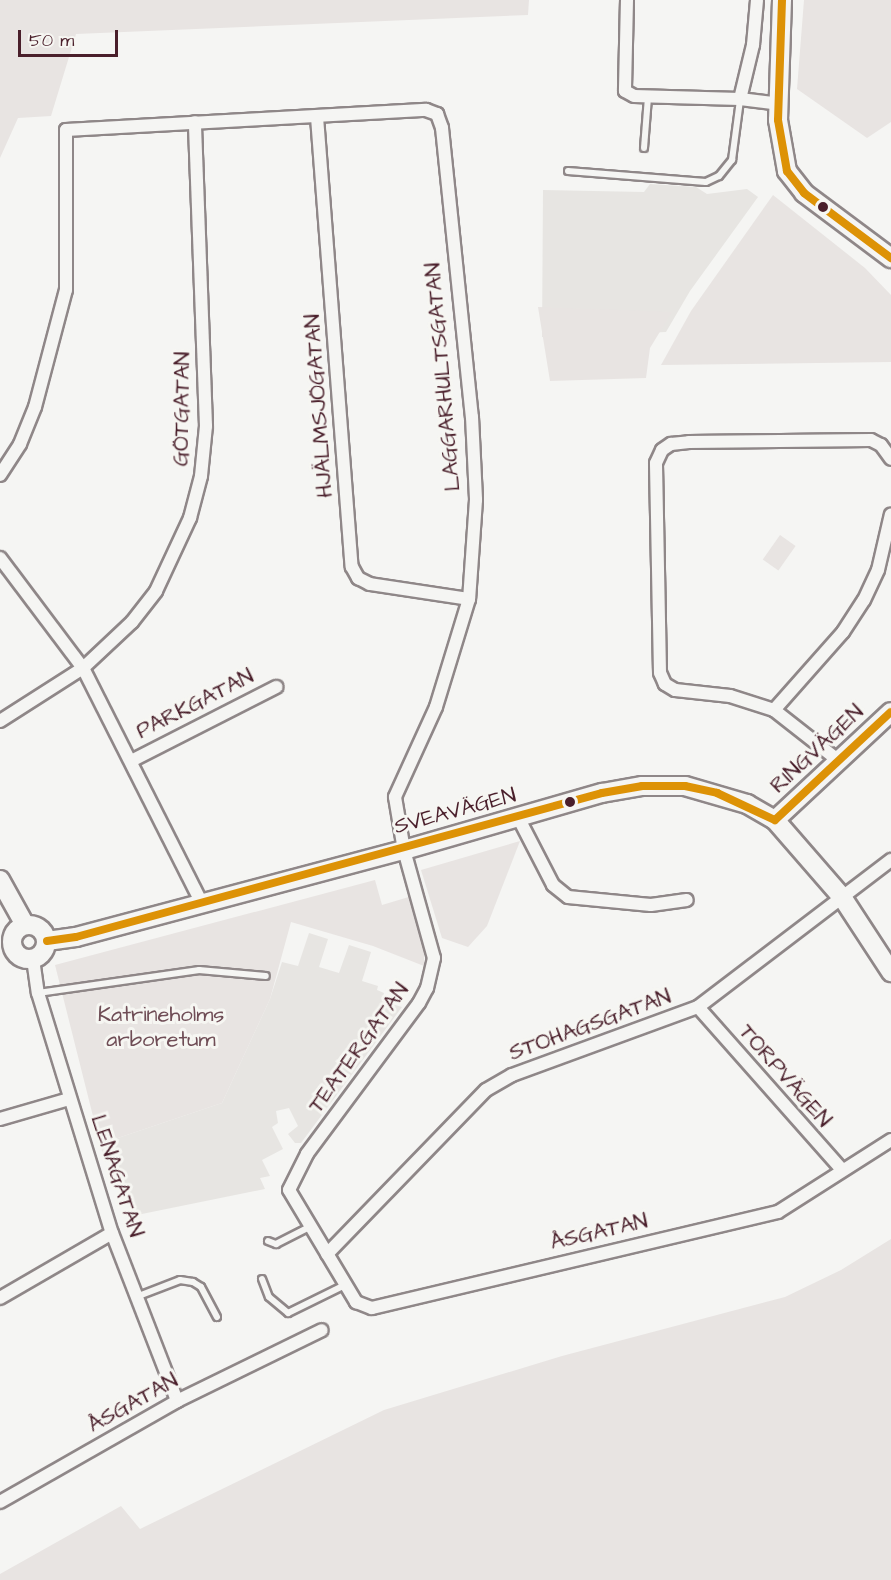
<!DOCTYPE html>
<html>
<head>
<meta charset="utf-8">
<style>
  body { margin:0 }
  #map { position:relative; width:891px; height:1580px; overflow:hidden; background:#f5f5f3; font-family:"Architects Daughter",sans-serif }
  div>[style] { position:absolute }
  .built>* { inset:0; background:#e7e5e2 }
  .green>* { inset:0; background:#e8e4e2; transform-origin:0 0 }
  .roads { filter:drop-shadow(2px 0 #8f8788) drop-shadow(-2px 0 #8f8788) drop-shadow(0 2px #8f8788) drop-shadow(0 -2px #8f8788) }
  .lane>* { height:6px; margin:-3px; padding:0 3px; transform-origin:3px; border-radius:3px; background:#f5f5f3 }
  .street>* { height:12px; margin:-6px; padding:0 6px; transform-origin:6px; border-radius:6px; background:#f5f5f3 }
  .secondary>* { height:18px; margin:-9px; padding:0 9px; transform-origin:9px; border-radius:9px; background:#f5f5f3 }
  .secondary>.ring { margin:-9px; padding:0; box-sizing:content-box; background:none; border:18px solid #f5f5f3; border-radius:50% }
  .bus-1>* { height:8px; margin:-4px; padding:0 4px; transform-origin:4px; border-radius:4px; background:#dd9206 }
  .dots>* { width:16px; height:16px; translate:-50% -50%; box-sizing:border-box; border:3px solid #f6f6f2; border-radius:50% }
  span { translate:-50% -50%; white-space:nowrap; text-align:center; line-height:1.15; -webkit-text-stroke:6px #f6f6f2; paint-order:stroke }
  .street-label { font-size:22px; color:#4a1f2b }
  .park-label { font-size:22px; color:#6f4d56 }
  .scale { position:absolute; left:18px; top:30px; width:100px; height:27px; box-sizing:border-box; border:3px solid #4a1f2b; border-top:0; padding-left:8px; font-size:18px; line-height:21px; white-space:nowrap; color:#4a1f2b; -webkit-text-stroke:4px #f6f6f2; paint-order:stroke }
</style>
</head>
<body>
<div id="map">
  <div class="built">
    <div style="clip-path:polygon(650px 184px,696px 187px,707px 194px,747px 189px,758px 197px,690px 291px,666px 332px,542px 337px,543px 190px,644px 192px)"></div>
    <div style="clip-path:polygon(309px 933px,328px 939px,319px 967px,339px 973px,349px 945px,371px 952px,362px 981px,378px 986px,377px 990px,384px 993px,382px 1001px,402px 1007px,301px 1143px,295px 1143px,288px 1134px,298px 1126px,289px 1108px,276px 1111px,278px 1123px,272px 1127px,283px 1149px,262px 1160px,270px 1176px,260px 1178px,265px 1189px,132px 1216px,116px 1160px,105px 1162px,100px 1144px,222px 1103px,270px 999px,282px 962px,298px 966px)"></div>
  </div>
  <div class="green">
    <div style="clip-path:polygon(0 0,529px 0,528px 15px,76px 34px,51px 116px,18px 118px,0 158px)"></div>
    <div style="clip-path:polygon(804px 0,891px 0,891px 122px,867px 138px,797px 89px)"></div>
    <div style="clip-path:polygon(773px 195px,865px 268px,891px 295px,891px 362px,661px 365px,691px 311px)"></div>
    <div style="clip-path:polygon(538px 307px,672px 312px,650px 348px,646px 378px,550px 381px)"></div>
    <div style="left:780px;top:535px;width:19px;height:30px;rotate:35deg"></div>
    <div style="clip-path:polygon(520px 841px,487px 926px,468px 947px,442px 938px,421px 870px)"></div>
    <div style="clip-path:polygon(375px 880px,382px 905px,412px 896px,424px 933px,424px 966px,373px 946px,291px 922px,270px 999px,222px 1103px,100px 1144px,55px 965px)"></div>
    <div style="clip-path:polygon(891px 1239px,891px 1580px,0 1580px,0 1574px,121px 1506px,140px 1529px,384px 1410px,562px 1356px,785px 1297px,841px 1270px)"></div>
  </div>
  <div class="roads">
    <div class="lane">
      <div style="left:644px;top:148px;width:51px;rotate:-85.5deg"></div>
      <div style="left:568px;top:171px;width:138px;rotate:4.6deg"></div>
      <div style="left:706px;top:182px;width:14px;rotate:-25deg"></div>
      <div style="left:719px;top:176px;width:21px;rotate:-51deg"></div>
      <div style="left:732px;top:160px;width:61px;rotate:-82.4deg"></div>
      <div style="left:38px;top:993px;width:163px;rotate:-8.1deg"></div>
      <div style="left:199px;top:970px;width:67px;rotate:5.1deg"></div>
      <div style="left:268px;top:1241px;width:9px;rotate:21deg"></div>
      <div style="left:276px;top:1244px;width:38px;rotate:-27deg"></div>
      <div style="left:262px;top:1279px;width:19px;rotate:69deg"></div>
      <div style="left:269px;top:1297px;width:25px;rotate:40deg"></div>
      <div style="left:288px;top:1313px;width:64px;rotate:-26.2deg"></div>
      <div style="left:136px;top:1297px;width:47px;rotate:-21.1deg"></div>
      <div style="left:180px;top:1280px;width:13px;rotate:9deg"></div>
      <div style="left:193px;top:1282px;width:9px;rotate:32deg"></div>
      <div style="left:201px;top:1287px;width:34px;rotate:62deg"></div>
    </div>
    <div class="street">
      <div style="left:627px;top:0;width:91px;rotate:91.3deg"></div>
      <div style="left:625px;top:91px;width:10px;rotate:29deg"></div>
      <div style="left:634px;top:96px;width:106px;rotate:1.6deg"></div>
      <div style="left:740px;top:99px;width:39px;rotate:7deg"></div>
      <div style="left:740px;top:99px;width:56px;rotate:-76.5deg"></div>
      <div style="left:753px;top:45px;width:45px;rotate:-84.9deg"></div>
      <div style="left:317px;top:117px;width:451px;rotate:85.6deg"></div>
      <div style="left:352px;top:567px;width:13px;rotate:61deg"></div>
      <div style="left:358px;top:578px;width:13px;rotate:27deg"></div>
      <div style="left:370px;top:584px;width:100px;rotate:8.6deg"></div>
      <div style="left:0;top:475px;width:37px;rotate:-57deg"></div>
      <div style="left:20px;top:444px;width:40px;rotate:-68deg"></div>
      <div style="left:35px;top:407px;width:121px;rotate:-75.2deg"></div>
      <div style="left:66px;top:290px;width:160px;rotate:-90deg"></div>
      <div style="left:66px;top:130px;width:361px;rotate:-3.2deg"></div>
      <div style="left:426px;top:110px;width:12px;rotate:20deg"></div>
      <div style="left:437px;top:114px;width:15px;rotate:70deg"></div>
      <div style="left:442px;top:128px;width:291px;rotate:84.1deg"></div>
      <div style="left:472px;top:417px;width:83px;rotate:87.2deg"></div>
      <div style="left:476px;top:500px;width:99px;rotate:94deg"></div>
      <div style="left:469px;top:599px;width:113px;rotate:107deg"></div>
      <div style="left:436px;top:707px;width:99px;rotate:114.5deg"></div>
      <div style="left:395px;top:797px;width:54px;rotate:80.4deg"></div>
      <div style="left:404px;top:850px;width:112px;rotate:74.5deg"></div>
      <div style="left:434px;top:958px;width:31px;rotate:103deg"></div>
      <div style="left:427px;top:988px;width:17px;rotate:118deg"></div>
      <div style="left:419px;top:1003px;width:188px;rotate:126.6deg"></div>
      <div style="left:307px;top:1154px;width:40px;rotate:116.6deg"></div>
      <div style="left:289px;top:1190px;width:131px;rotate:59.1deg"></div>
      <div style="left:356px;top:1302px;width:17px;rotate:21deg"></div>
      <div style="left:372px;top:1308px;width:417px;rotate:-13.3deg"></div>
      <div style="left:778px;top:1212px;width:134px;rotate:-32.5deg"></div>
      <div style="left:0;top:558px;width:138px;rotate:53deg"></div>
      <div style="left:83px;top:668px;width:264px;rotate:63.2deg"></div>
      <div style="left:774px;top:710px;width:104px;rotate:-48.5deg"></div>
      <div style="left:843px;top:632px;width:38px;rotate:-57deg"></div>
      <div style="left:864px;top:600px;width:33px;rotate:-65deg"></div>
      <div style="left:878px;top:570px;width:57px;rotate:-76.9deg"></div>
      <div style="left:0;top:721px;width:98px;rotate:-32.6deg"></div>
      <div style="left:83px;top:668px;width:67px;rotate:-43.2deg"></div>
      <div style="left:132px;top:622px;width:39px;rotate:-52deg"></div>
      <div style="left:156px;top:591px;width:81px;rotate:-65deg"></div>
      <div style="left:190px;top:518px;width:43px;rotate:-75.3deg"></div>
      <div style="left:201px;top:476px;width:50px;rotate:-84.3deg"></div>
      <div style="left:206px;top:426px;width:304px;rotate:-92.1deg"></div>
      <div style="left:133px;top:760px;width:161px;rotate:-27deg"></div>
      <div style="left:839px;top:761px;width:83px;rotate:-141.9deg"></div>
      <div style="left:774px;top:710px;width:46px;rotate:-162.3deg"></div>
      <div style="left:730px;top:696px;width:55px;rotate:-173.8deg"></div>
      <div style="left:675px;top:690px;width:12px;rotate:-149deg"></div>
      <div style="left:665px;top:684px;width:12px;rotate:-114deg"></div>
      <div style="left:660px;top:673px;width:210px;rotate:-91.1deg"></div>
      <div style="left:656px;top:463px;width:14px;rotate:-65deg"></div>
      <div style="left:662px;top:450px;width:11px;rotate:-34deg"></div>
      <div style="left:671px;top:444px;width:18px;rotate:-6deg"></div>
      <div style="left:689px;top:442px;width:182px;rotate:-0.6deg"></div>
      <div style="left:871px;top:440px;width:11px;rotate:27deg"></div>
      <div style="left:881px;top:445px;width:17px;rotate:54deg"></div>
      <div style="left:519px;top:819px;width:74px;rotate:62.7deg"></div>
      <div style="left:553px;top:885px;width:19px;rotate:39deg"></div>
      <div style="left:568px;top:897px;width:83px;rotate:5.5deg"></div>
      <div style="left:651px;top:905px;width:36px;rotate:-8deg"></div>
      <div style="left:33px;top:959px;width:34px;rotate:82deg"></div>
      <div style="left:38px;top:993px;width:251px;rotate:72.9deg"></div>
      <div style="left:112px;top:1233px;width:180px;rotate:68.8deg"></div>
      <div style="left:698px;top:1007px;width:217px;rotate:48.5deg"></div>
      <div style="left:0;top:1119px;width:72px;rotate:-16.2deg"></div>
      <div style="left:327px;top:1254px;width:228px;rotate:-45.9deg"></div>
      <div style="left:486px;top:1090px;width:30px;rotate:-30deg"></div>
      <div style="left:512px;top:1075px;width:198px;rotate:-20.1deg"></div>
      <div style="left:698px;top:1007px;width:243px;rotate:-37.3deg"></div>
      <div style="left:0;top:1298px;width:129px;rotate:-30.1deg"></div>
      <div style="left:0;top:1502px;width:204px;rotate:-29.7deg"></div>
      <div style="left:177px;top:1401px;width:161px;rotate:-26.1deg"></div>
    </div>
    <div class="secondary">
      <div style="left:782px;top:0;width:120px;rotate:91.9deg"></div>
      <div style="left:778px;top:120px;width:52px;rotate:80deg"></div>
      <div style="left:787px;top:171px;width:28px;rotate:52deg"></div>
      <div style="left:804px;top:193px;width:109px;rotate:36.8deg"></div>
      <div style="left:775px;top:820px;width:158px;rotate:-43deg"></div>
      <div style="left:0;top:880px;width:51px;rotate:60.9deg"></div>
      <div class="ring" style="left:12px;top:925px;width:16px;height:16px"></div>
      <div style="left:47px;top:941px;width:29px;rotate:-8deg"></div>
      <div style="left:76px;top:937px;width:339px;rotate:-14.9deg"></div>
      <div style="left:404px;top:850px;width:206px;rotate:-16.1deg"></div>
      <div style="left:602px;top:793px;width:41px;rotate:-9.9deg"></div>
      <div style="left:642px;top:786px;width:43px"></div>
      <div style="left:685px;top:786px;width:65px;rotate:16.2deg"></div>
      <div style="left:747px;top:804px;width:32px;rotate:30deg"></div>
      <div style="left:775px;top:820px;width:102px;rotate:49deg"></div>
      <div style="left:842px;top:897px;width:90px;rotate:56.8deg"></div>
    </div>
  </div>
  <div class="bus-1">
    <div style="left:782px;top:0;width:120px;rotate:91.9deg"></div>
    <div style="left:778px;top:120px;width:52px;rotate:80deg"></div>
    <div style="left:787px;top:171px;width:28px;rotate:52deg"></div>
    <div style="left:804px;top:193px;width:109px;rotate:36.8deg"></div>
    <div style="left:775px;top:820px;width:158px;rotate:-43deg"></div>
    <div style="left:47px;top:941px;width:29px;rotate:-8deg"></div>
    <div style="left:76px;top:937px;width:545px;rotate:-15.31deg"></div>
    <div style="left:602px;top:793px;width:41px;rotate:-9.9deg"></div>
    <div style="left:642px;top:786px;width:43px"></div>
    <div style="left:685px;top:786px;width:33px;rotate:12deg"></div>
    <div style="left:717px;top:793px;width:64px;rotate:25deg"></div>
  </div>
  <div class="dots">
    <div style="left:823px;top:207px;background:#4a1f2b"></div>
    <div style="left:570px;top:802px;background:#4a1f2b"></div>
  </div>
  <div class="street-label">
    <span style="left:443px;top:377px;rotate:-95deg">LAGGARHULTSGATAN</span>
    <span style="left:319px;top:406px;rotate:-94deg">HJÄLMSJÖGATAN</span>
    <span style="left:182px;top:409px;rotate:-89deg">GÖTGATAN</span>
    <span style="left:195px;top:704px;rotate:-27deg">PARKGATAN</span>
    <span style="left:817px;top:749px;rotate:-43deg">RINGVÄGEN</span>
    <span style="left:455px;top:811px;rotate:-15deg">SVEAVÄGEN</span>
    <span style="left:590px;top:1025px;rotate:-20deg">STOHAGSGATAN</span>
    <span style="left:359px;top:1048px;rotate:-54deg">TEATERGATAN</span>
    <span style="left:785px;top:1076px;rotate:49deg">TORPVÄGEN</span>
    <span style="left:117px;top:1176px;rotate:72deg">LENAGATAN</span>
    <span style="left:599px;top:1232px;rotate:-13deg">ÅSGATAN</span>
    <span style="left:133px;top:1403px;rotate:-29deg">ÅSGATAN</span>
  </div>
  <div class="park-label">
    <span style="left:161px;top:1027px">Katrineholms<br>arboretum</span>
  </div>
  <div class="scale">50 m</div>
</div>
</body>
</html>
